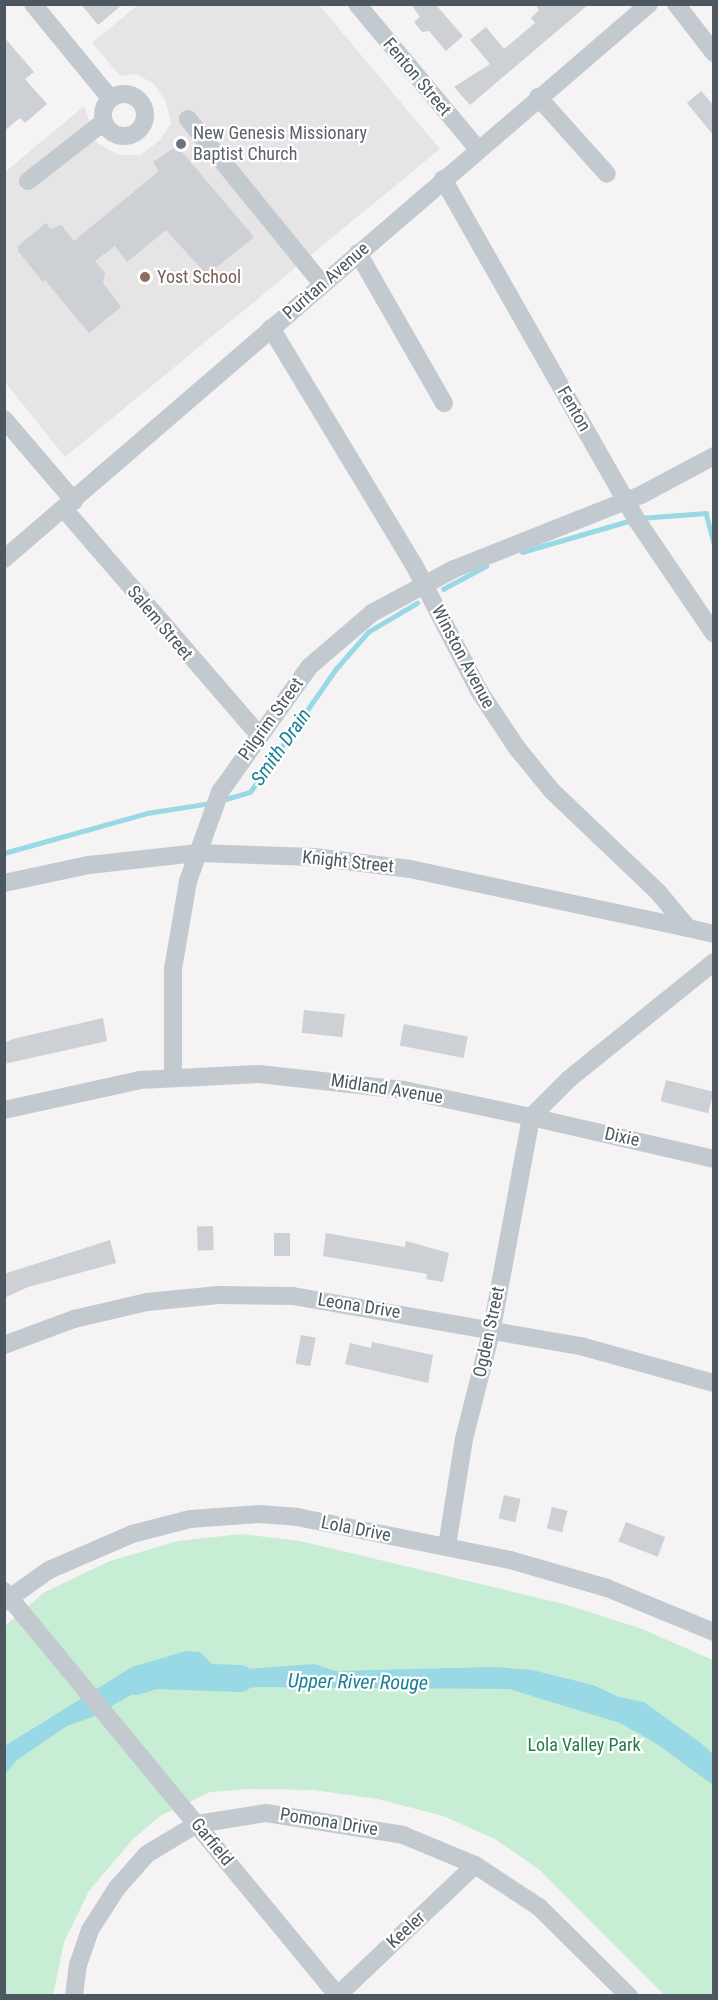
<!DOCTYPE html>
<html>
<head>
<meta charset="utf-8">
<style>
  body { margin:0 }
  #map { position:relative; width:718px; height:2000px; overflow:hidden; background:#f5f3f3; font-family:"Roboto Condensed",sans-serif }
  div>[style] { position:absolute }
  .education>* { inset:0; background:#e6e4e4 }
  .green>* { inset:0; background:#c7edd4 }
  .water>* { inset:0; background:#99d9e5 }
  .stream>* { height:4.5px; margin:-2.25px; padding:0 2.25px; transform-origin:2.25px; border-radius:2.25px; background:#99d9e5 }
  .river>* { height:27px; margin:-13.5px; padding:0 13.5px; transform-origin:13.5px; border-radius:13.5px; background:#99d9e5 }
  .building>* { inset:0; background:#cdd0d4; transform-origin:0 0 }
  .minor>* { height:18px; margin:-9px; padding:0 9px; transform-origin:9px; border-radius:9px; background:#c2cad0 }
  .minor>.ring { margin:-9px; padding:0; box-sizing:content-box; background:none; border:18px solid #c2cad0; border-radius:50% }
  .dots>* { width:16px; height:16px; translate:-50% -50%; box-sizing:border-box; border:3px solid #fff; border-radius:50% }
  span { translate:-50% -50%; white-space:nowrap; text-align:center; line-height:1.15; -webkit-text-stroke:4.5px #fff; paint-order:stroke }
  .street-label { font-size:18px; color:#4c575f }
  .worship-label { font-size:18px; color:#5b616d }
  .left { translate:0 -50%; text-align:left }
  .education-label { font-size:18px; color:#785e54 }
  .park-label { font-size:18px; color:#217b4a }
  .water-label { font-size:20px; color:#1a8194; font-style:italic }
  .frame { position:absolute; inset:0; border:6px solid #4c575f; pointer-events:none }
</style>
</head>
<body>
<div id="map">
  <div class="education">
    <div style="clip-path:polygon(138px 5px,319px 5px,440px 149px,65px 457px,5px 382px,5px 172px,84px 106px,97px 143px,119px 155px,141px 155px,160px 140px,171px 124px,166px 102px,154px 84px,136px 74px,120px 76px,92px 43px)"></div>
  </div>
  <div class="green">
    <div style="clip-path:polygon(241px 1534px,300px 1541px,564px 1604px,642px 1629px,713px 1660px,713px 1995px,664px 1995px,541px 1871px,495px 1839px,443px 1816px,378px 1799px,313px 1790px,249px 1789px,210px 1792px,160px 1816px,133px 1839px,89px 1891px,64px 1942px,53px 1995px,5px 1996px,5px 1626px,45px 1592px,110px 1561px,178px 1541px)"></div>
  </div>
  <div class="water">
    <div style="clip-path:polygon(186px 1651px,200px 1652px,215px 1667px,246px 1669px,314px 1664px,336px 1671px,492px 1667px,532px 1670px,593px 1685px,619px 1697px,644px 1702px,702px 1744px,714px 1755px,713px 1785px,657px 1744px,620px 1723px,509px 1689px,260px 1687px,226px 1690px,216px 1689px,198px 1673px,186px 1671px,158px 1680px,92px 1717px,67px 1726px,17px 1760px,5px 1774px,5px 1746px,16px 1739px,132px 1667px)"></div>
  </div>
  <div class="stream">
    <div style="left:640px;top:518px;width:66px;rotate:-4.3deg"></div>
    <div style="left:706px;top:513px;width:31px;rotate:75deg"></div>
    <div style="left:522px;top:552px;width:115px;rotate:-16.2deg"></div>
    <div style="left:443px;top:589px;width:49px;rotate:-28.1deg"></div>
    <div style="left:222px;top:800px;width:29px;rotate:-16deg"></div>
    <div style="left:250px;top:792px;width:149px;rotate:-55.1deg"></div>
    <div style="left:335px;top:670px;width:50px;rotate:-49deg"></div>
    <div style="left:368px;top:632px;width:57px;rotate:-30.6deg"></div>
    <div style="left:4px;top:853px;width:148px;rotate:-15.6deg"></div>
    <div style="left:147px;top:813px;width:65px;rotate:-8.9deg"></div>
  </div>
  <div class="river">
    <div style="left:135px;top:1681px;width:21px;rotate:-17deg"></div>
    <div style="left:155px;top:1675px;width:85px;rotate:2deg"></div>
  </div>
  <div class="building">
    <div style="clip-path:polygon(81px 4px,123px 4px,98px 25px)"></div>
    <div style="clip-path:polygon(411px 4px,435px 4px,463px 36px,446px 51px,429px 31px,422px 32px,414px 22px,420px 17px)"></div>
    <div style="clip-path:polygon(535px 4px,589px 4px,470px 105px,454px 87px,490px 64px,470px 40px,486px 27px,504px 49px,535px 23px,531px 18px,539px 10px)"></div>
    <div style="clip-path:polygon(4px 37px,34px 72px,25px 79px,47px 104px,25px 123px,20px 118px,4px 131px)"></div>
    <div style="clip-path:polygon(701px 91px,714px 106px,714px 136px,687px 103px)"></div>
    <div style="clip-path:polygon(177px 146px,254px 237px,207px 275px,166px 230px,127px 262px,115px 246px,95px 261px,105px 273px,103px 283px,121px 307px,89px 333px,45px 280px,43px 282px,18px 251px,18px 246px,46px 223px,51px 229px,61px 225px,74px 241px,159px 171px,153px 162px)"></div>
    <div style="left:304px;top:1010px;width:41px;height:23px;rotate:6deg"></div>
    <div style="clip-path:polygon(103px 1018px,107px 1041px,4px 1064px,4px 1043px,13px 1039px)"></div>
    <div style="left:404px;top:1024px;width:65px;height:22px;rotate:11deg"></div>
    <div style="left:666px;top:1080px;width:49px;height:22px;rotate:14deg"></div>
    <div style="left:213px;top:1226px;width:24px;height:16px;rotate:88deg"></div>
    <div style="left:274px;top:1233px;width:16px;height:23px"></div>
    <div style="clip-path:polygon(326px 1233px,405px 1247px,406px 1241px,449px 1253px,443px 1282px,426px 1279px,427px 1274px,323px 1256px)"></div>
    <div style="clip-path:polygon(110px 1240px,116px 1263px,28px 1287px,4px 1298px,4px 1274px)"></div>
    <div style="left:301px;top:1335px;width:15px;height:29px;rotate:11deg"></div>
    <div style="clip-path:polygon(372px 1342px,433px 1355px,428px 1383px,345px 1364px,350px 1343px,371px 1348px)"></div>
    <div style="left:504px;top:1495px;width:17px;height:24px;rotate:13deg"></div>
    <div style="left:552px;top:1507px;width:16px;height:22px;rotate:14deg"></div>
    <div style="left:626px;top:1522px;width:42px;height:21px;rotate:21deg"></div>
  </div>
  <div class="minor">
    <div style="left:33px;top:4px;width:122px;rotate:50.7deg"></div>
    <div style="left:357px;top:4px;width:189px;rotate:50.2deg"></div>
    <div style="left:676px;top:4px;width:62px;rotate:52.2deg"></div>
    <div class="ring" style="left:103px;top:94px;width:24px;height:24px"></div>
    <div style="left:538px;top:97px;width:103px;rotate:48.1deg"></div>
    <div style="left:188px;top:119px;width:213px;rotate:50.9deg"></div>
    <div style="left:443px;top:179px;width:395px;rotate:60.4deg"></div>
    <div style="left:638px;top:522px;width:135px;rotate:55.8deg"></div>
    <div style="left:28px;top:181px;width:88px;rotate:-38deg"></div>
    <div style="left:97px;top:127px;width:8px;rotate:-7deg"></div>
    <div style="left:358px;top:253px;width:173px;rotate:60.2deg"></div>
    <div style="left:271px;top:328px;width:277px;rotate:58.9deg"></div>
    <div style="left:414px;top:565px;width:142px;rotate:62.7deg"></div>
    <div style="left:479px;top:691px;width:69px;rotate:56.3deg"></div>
    <div style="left:517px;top:748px;width:55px;rotate:50.9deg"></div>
    <div style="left:552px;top:791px;width:146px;rotate:43.6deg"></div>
    <div style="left:658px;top:892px;width:47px;rotate:50.2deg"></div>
    <div style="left:688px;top:928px;width:27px;rotate:13deg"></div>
    <div style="left:4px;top:419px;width:108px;rotate:49.5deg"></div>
    <div style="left:64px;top:509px;width:298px;rotate:49.2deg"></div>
    <div style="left:4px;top:559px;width:851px;rotate:-40.71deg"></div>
    <div style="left:4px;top:883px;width:87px;rotate:-12deg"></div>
    <div style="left:89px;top:865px;width:110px;rotate:-6.3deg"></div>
    <div style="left:198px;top:853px;width:116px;rotate:2deg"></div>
    <div style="left:314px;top:857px;width:97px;rotate:7.1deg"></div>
    <div style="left:410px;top:869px;width:284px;rotate:12deg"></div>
    <div style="left:173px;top:1076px;width:107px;rotate:-90deg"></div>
    <div style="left:173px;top:969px;width:89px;rotate:-80.3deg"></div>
    <div style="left:188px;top:881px;width:95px;rotate:-70.2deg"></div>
    <div style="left:220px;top:792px;width:153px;rotate:-54.5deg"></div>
    <div style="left:309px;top:667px;width:83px;rotate:-40.6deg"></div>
    <div style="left:372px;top:613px;width:93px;rotate:-28.2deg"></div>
    <div style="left:454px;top:569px;width:201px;rotate:-21.6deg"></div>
    <div style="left:641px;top:495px;width:83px;rotate:-28.1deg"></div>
    <div style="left:4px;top:1110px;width:139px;rotate:-12.4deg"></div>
    <div style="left:140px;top:1080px;width:119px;rotate:-2.9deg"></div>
    <div style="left:259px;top:1074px;width:146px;rotate:6.3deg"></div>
    <div style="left:404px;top:1090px;width:130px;rotate:12deg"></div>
    <div style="left:531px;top:1117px;width:54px;rotate:-45deg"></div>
    <div style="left:569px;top:1079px;width:186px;rotate:-38.9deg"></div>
    <div style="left:4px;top:1345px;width:75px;rotate:-20.4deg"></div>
    <div style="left:74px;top:1319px;width:75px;rotate:-13.1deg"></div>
    <div style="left:147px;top:1302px;width:72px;rotate:-5.6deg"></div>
    <div style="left:219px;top:1295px;width:74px;rotate:0.8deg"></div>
    <div style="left:293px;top:1296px;width:295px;rotate:9.9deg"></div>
    <div style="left:584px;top:1347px;width:135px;rotate:15.5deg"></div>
    <div style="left:447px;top:1546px;width:108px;rotate:-81deg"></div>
    <div style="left:464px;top:1439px;width:114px;rotate:-75.8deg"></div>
    <div style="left:492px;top:1328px;width:215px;rotate:-79.5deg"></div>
    <div style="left:531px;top:1117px;width:188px;rotate:12.9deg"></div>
    <div style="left:4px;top:1591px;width:525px;rotate:50.49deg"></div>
    <div style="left:4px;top:1602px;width:55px;rotate:-35.4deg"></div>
    <div style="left:49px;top:1570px;width:90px;rotate:-23.4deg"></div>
    <div style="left:132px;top:1534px;width:60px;rotate:-14.5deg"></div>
    <div style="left:190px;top:1519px;width:68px;rotate:-4.2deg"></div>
    <div style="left:258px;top:1514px;width:39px;rotate:4deg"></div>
    <div style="left:297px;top:1517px;width:217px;rotate:11.4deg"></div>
    <div style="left:510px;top:1560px;width:101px;rotate:16.1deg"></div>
    <div style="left:607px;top:1588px;width:116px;rotate:22.4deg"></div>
    <div style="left:74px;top:1996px;width:31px;rotate:-83deg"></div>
    <div style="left:78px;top:1965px;width:37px;rotate:-71deg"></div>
    <div style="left:90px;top:1930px;width:50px;rotate:-57.3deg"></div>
    <div style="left:117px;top:1888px;width:45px;rotate:-48.6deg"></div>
    <div style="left:147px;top:1854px;width:58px;rotate:-31deg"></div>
    <div style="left:197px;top:1824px;width:70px;rotate:-9.1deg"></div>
    <div style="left:266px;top:1813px;width:139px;rotate:9.1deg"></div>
    <div style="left:403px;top:1835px;width:78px;rotate:22.6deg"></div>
    <div style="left:475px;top:1865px;width:77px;rotate:33.3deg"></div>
    <div style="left:539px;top:1907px;width:127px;rotate:44.7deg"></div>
    <div style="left:337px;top:1996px;width:190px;rotate:-43.5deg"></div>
  </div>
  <div class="dots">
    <div style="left:181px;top:144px;background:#6b7280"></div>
    <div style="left:145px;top:277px;background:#8d6e63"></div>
  </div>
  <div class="street-label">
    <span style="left:417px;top:77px;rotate:50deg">Fenton Street</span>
    <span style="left:326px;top:281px;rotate:-41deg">Puritan Avenue</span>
    <span style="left:574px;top:409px;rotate:60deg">Fenton</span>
    <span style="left:160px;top:623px;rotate:50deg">Salem Street</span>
    <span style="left:463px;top:657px;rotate:62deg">Winston Avenue</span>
    <span style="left:271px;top:719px;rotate:-54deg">Pilgrim Street</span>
    <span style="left:348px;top:862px;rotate:6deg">Knight Street</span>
    <span style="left:387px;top:1089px;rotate:9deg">Midland Avenue</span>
    <span style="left:622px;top:1137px;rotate:12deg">Dixie</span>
    <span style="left:359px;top:1306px;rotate:9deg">Leona Drive</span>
    <span style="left:489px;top:1332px;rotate:-78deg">Ogden Street</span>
    <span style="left:356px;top:1529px;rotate:11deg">Lola Drive</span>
    <span style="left:329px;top:1822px;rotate:9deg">Pomona Drive</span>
    <span style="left:212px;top:1842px;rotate:51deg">Garfield</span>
    <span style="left:406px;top:1930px;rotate:-43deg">Keeler</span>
  </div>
  <div class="worship-label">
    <span class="left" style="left:193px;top:144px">New Genesis Missionary<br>Baptist Church</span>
  </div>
  <div class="education-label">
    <span class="left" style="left:157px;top:277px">Yost School</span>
  </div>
  <div class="park-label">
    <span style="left:584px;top:1745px">Lola Valley Park</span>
  </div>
  <div class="water-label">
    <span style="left:281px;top:747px;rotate:-55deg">Smith Drain</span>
    <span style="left:358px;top:1682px;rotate:1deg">Upper River Rouge</span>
  </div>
  <div class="frame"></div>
</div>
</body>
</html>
